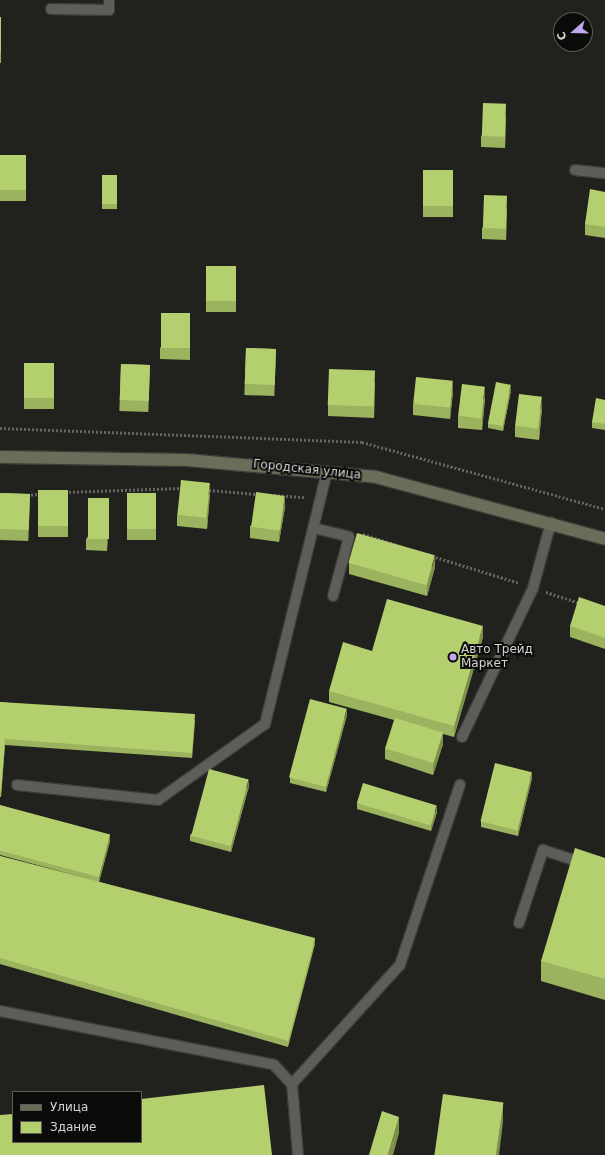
<!DOCTYPE html>
<html>
<head>
<meta charset="utf-8">
<style>
  body { margin:0 }
  #map { position:relative; width:605px; height:1155px; overflow:hidden; background:#21221e; font-family:"DejaVu Sans",sans-serif }
  div>[style] { position:absolute }
  .path>* { height:2.5px; margin-top:-1.25px; transform-origin:0; background:repeating-linear-gradient(90deg,#656662 0 2px,transparent 0 4px) }
  .roads { filter:drop-shadow(1px 0 #3b3c38) drop-shadow(-1px 0 #3b3c38) drop-shadow(0 1px #3b3c38) drop-shadow(0 -1px #3b3c38) }
  .service>* { height:10px; margin:-5px; padding:0 5px; transform-origin:5px; border-radius:5px; background:#5d5e59 }
  .secondary>* { height:12px; margin:-6px; padding:0 6px; transform-origin:6px; border-radius:6px; background:#686e57 }
  .wall>* { inset:0; background:#9bb25e; transform-origin:0 0 }
  .shaded-wall>* { inset:0; background:#7e914c; transform-origin:0 0 }
  .building>* { inset:0; background:#b4cf6d; transform-origin:0 0 }
  .dots>* { width:11px; height:11px; translate:-50% -50%; box-sizing:border-box; border:2px solid #0b0b0a; border-radius:50% }
  span { translate:-50% -50%; white-space:nowrap; text-align:center; line-height:1.15; -webkit-text-stroke:4px #0b0b0a; paint-order:stroke }
  .street-label { font-size:12px; color:#d4d5d2 }
  .poi-label { font-size:12px; color:#d4d5d2 }
  .left { translate:0 -50%; text-align:left }
  .legend { position:absolute; left:12px; top:1091px; width:130px; height:52px; box-sizing:border-box; background:#0b0b0a; border:1px solid #5b5c5a; margin:0; padding:5px 7px; list-style:none; font-size:12px; color:#d4d5d2 }
  .legend li { display:flex; align-items:center; gap:8px; height:20px }
  .legend b { width:20px; border:1px solid #5b5c5a }
  .north { position:absolute; left:553px; top:12px; width:40px; height:40px; box-sizing:border-box; background:#0b0b0a; border:1px solid #5b5c5a; border-radius:50%; rotate:250deg; font-size:11px; font-weight:700; line-height:16px; text-align:center; color:#d4d5d2 }
  .north::after { content:''; display:block; margin:auto; width:14px; height:18px; background:#c4a7f1; clip-path:polygon(50% 0,100% 100%,50% 72%,0 100%) }
</style>
</head>
<body>
<div id="map">
  <div class="path">
    <div style="left:0;top:428px;width:362px;rotate:2.2deg"></div>
    <div style="left:362px;top:442px;width:252px;rotate:15.4deg"></div>
    <div style="left:209px;top:490px;width:48px;rotate:4.8deg"></div>
    <div style="left:65px;top:492px;width:117px;rotate:-2deg"></div>
    <div style="left:27px;top:495px;width:13px;rotate:-4deg"></div>
    <div style="left:274px;top:495px;width:31px;rotate:4deg"></div>
    <div style="left:363px;top:534px;width:45px;rotate:18deg"></div>
    <div style="left:432px;top:556px;width:91px;rotate:17.2deg"></div>
    <div style="left:546px;top:592px;width:36px;rotate:18deg"></div>
  </div>
  <div class="roads">
    <div class="service">
      <div style="left:51px;top:9px;width:58px;rotate:1deg"></div>
      <div style="left:109px;top:10px;width:10px;rotate:-90deg"></div>
      <div style="left:575px;top:170px;width:30px;rotate:6deg"></div>
      <div style="left:314px;top:528px;width:36px;rotate:14deg"></div>
      <div style="left:349px;top:537px;width:61px;rotate:105.2deg"></div>
      <div style="left:462px;top:737px;width:165px;rotate:-64.5deg"></div>
      <div style="left:533px;top:588px;width:68px;rotate:-74.7deg"></div>
      <div style="left:17px;top:785px;width:142px;rotate:6.1deg"></div>
      <div style="left:158px;top:800px;width:131px;rotate:-35.4deg"></div>
      <div style="left:265px;top:724px;width:260px;rotate:-76.2deg"></div>
      <div style="left:519px;top:923px;width:77px;rotate:-71.8deg"></div>
      <div style="left:543px;top:850px;width:65px;rotate:17.9deg"></div>
      <div style="left:0;top:1011px;width:279px;rotate:11.1deg"></div>
      <div style="left:274px;top:1065px;width:26px;rotate:47deg"></div>
      <div style="left:292px;top:1084px;width:71px;rotate:85.2deg"></div>
      <div style="left:292px;top:1084px;width:161px;rotate:-47.8deg"></div>
      <div style="left:400px;top:965px;width:190px;rotate:-71.6deg"></div>
    </div>
    <div class="secondary">
      <div style="left:0;top:457px;width:187px;rotate:0.9deg"></div>
      <div style="left:187px;top:460px;width:190px;rotate:5.1deg"></div>
      <div style="left:376px;top:477px;width:237px;rotate:15.1deg"></div>
    </div>
  </div>
  <div class="wall">
    <div style="left:0;top:17px;width:1px;height:46px"></div>
    <div style="clip-path:polygon(506px 116px,505px 148px,481px 147px,481px 136px)"></div>
    <div style="left:0;top:155px;width:26px;height:46px"></div>
    <div style="left:423px;top:170px;width:30px;height:47px"></div>
    <div style="left:102px;top:175px;width:15px;height:34px"></div>
    <div style="clip-path:polygon(605px 192px,605px 238px,585px 235px,585px 224px)"></div>
    <div style="clip-path:polygon(507px 208px,506px 240px,482px 239px,482px 228px)"></div>
    <div style="left:206px;top:266px;width:30px;height:46px"></div>
    <div style="clip-path:polygon(190px 313px,190px 360px,160px 359px,160px 348px)"></div>
    <div style="left:246px;top:348px;width:30px;height:47px;rotate:2deg"></div>
    <div style="left:24px;top:363px;width:30px;height:46px"></div>
    <div style="left:121px;top:364px;width:29px;height:47px;rotate:2deg"></div>
    <div style="clip-path:polygon(375px 382px,374px 418px,328px 416px,328px 405px)"></div>
    <div style="clip-path:polygon(511px 390px,503px 431px,488px 428px,488px 423px)"></div>
    <div style="clip-path:polygon(453px 392px,450px 419px,413px 415px,413px 404px)"></div>
    <div style="clip-path:polygon(485px 398px,482px 430px,458px 428px,458px 416px)"></div>
    <div style="clip-path:polygon(605px 400px,605px 430px,592px 428px,592px 422px)"></div>
    <div style="clip-path:polygon(542px 408px,539px 440px,515px 437px,515px 426px)"></div>
    <div style="left:38px;top:490px;width:30px;height:47px"></div>
    <div style="left:0;top:493px;width:30px;height:47px;rotate:2deg"></div>
    <div style="left:127px;top:493px;width:29px;height:47px"></div>
    <div style="clip-path:polygon(210px 494px,207px 529px,177px 526px,177px 515px)"></div>
    <div style="clip-path:polygon(285px 507px,279px 542px,250px 538px,250px 526px)"></div>
    <div style="clip-path:polygon(109px 510px,107px 551px,86px 550px,86px 539px)"></div>
    <div style="clip-path:polygon(349px 563px,435px 567px,427px 596px,349px 574px)"></div>
    <div style="clip-path:polygon(605px 606px,605px 649px,570px 637px,570px 626px)"></div>
    <div style="clip-path:polygon(483px 637px,454px 737px,443px 734px,443px 744px,433px 775px,385px 759px,385px 748px,394px 720px,329px 702px,329px 691px,372px 651px)"></div>
    <div style="clip-path:polygon(0 702px,195px 720px,192px 758px,5px 745px,1px 797px,0 797px)"></div>
    <div style="clip-path:polygon(347px 715px,326px 792px,290px 783px,290px 777px)"></div>
    <div style="clip-path:polygon(532px 778px,518px 836px,481px 827px,481px 821px)"></div>
    <div style="clip-path:polygon(249px 786px,231px 852px,190px 841px,190px 835px)"></div>
    <div style="clip-path:polygon(357px 803px,437px 812px,431px 831px,357px 809px)"></div>
    <div style="clip-path:polygon(0 805px,110px 841px,99px 882px,315px 944px,288px 1047px,0 964px,0 856px,89px 879px,0 855px)"></div>
    <div style="clip-path:polygon(605px 858px,605px 1000px,541px 981px,541px 961px)"></div>
  </div>
  <div class="shaded-wall">
    <div style="clip-path:polygon(506px 104px,506px 116px,505px 148px,505px 137px)"></div>
    <div style="clip-path:polygon(507px 196px,507px 208px,506px 240px,506px 229px)"></div>
    <div style="clip-path:polygon(375px 371px,375px 382px,374px 418px,374px 407px)"></div>
    <div style="clip-path:polygon(453px 381px,453px 392px,450px 419px,450px 408px)"></div>
    <div style="clip-path:polygon(511px 385px,511px 390px,503px 431px,503px 426px)"></div>
    <div style="clip-path:polygon(485px 387px,485px 398px,482px 430px,482px 419px)"></div>
    <div style="clip-path:polygon(542px 397px,542px 408px,539px 440px,539px 429px)"></div>
    <div style="clip-path:polygon(210px 483px,210px 494px,207px 529px,207px 518px)"></div>
    <div style="clip-path:polygon(285px 496px,285px 507px,279px 542px,279px 531px)"></div>
    <div style="clip-path:polygon(109px 498px,109px 510px,107px 551px,107px 540px)"></div>
    <div style="clip-path:polygon(435px 556px,435px 567px,427px 596px,427px 585px)"></div>
    <div style="clip-path:polygon(483px 626px,483px 637px,454px 737px,454px 726px)"></div>
    <div style="clip-path:polygon(347px 709px,347px 715px,326px 792px,326px 787px)"></div>
    <div style="clip-path:polygon(195px 714px,195px 720px,192px 758px,192px 753px)"></div>
    <div style="clip-path:polygon(443px 733px,443px 744px,433px 775px,433px 764px)"></div>
    <div style="clip-path:polygon(5px 739px,5px 745px,1px 797px,1px 791px)"></div>
    <div style="clip-path:polygon(532px 772px,532px 778px,518px 836px,518px 830px)"></div>
    <div style="clip-path:polygon(249px 780px,249px 786px,231px 852px,231px 846px)"></div>
    <div style="clip-path:polygon(437px 806px,437px 812px,431px 831px,431px 826px)"></div>
    <div style="clip-path:polygon(110px 835px,110px 841px,99px 882px,99px 876px)"></div>
    <div style="left:315px;top:938px;width:6px;height:106px;rotate:90deg"></div>
    <div style="clip-path:polygon(503px 1102px,503px 1122px,499px 1155px,496px 1155px)"></div>
    <div style="clip-path:polygon(399px 1117px,399px 1133px,393px 1155px,388px 1155px)"></div>
  </div>
  <div class="building">
    <div style="left:0;top:17px;width:1px;height:35px"></div>
    <div style="left:483px;top:103px;width:23px;height:33px;rotate:2deg"></div>
    <div style="left:0;top:155px;width:26px;height:35px"></div>
    <div style="left:423px;top:170px;width:30px;height:36px"></div>
    <div style="left:102px;top:175px;width:15px;height:29px"></div>
    <div style="clip-path:polygon(590px 189px,605px 192px,605px 227px,585px 224px)"></div>
    <div style="left:484px;top:195px;width:23px;height:33px;rotate:2deg"></div>
    <div style="left:206px;top:266px;width:30px;height:35px"></div>
    <div style="left:161px;top:313px;width:29px;height:35px"></div>
    <div style="left:246px;top:348px;width:30px;height:36px;rotate:2deg"></div>
    <div style="left:24px;top:363px;width:30px;height:35px"></div>
    <div style="left:121px;top:364px;width:29px;height:36px;rotate:2deg"></div>
    <div style="left:329px;top:369px;width:46px;height:36px;rotate:2deg"></div>
    <div style="left:416px;top:377px;width:37px;height:27px;rotate:6deg"></div>
    <div style="left:496px;top:382px;width:15px;height:42px;rotate:11deg"></div>
    <div style="left:462px;top:384px;width:23px;height:32px;rotate:7deg"></div>
    <div style="left:519px;top:394px;width:23px;height:32px;rotate:7deg"></div>
    <div style="clip-path:polygon(596px 398px,605px 400px,605px 424px,592px 422px)"></div>
    <div style="left:181px;top:480px;width:29px;height:35px;rotate:6deg"></div>
    <div style="left:38px;top:490px;width:30px;height:36px"></div>
    <div style="left:256px;top:492px;width:29px;height:35px;rotate:8deg"></div>
    <div style="left:0;top:493px;width:30px;height:36px;rotate:2deg"></div>
    <div style="left:127px;top:493px;width:29px;height:36px"></div>
    <div style="left:88px;top:498px;width:21px;height:41px"></div>
    <div style="left:357px;top:533px;width:81px;height:31px;rotate:16deg"></div>
    <div style="clip-path:polygon(579px 597px,605px 606px,605px 638px,570px 626px)"></div>
    <div style="clip-path:polygon(387px 599px,483px 626px,454px 726px,329px 691px,343px 642px,372px 651px)"></div>
    <div style="left:310px;top:699px;width:38px;height:81px;rotate:15deg"></div>
    <div style="clip-path:polygon(0 702px,195px 714px,192px 753px,5px 739px,1px 791px,0 791px)"></div>
    <div style="left:395px;top:718px;width:50px;height:32px;rotate:17deg"></div>
    <div style="left:495px;top:763px;width:38px;height:60px;rotate:14deg"></div>
    <div style="left:209px;top:769px;width:41px;height:69px;rotate:15deg"></div>
    <div style="left:363px;top:783px;width:77px;height:21px;rotate:17deg"></div>
    <div style="left:0;top:805px;width:114px;height:44px;rotate:15deg"></div>
    <div style="clip-path:polygon(575px 848px,605px 858px,605px 979px,541px 961px)"></div>
    <div style="clip-path:polygon(0 856px,315px 938px,288px 1041px,0 958px)"></div>
    <div style="clip-path:polygon(264px 1085px,272px 1155px,0 1155px,0 1115px,13px 1114px,13px 1142px,141px 1142px,141px 1099px)"></div>
    <div style="left:443px;top:1094px;width:61px;height:62px;rotate:8deg"></div>
    <div style="clip-path:polygon(382px 1111px,399px 1117px,388px 1155px,369px 1155px)"></div>
  </div>
  <div class="dots">
    <div style="left:453px;top:657px;background:#c4a7f1"></div>
  </div>
  <div class="street-label">
    <span style="left:307px;top:470px;rotate:6deg">Городская улица</span>
  </div>
  <div class="poi-label">
    <span class="left" style="left:461px;top:657px">Авто Трейд<br>Маркет</span>
  </div>
  <ul class="legend">
  <li><b style="height:5px;background:#686e57"></b>Улица</li>
  <li><b style="height:11px;background:#b4cf6d"></b>Здание</li>
  </ul>
  <div class="north">С</div>
</div>
</body>
</html>
